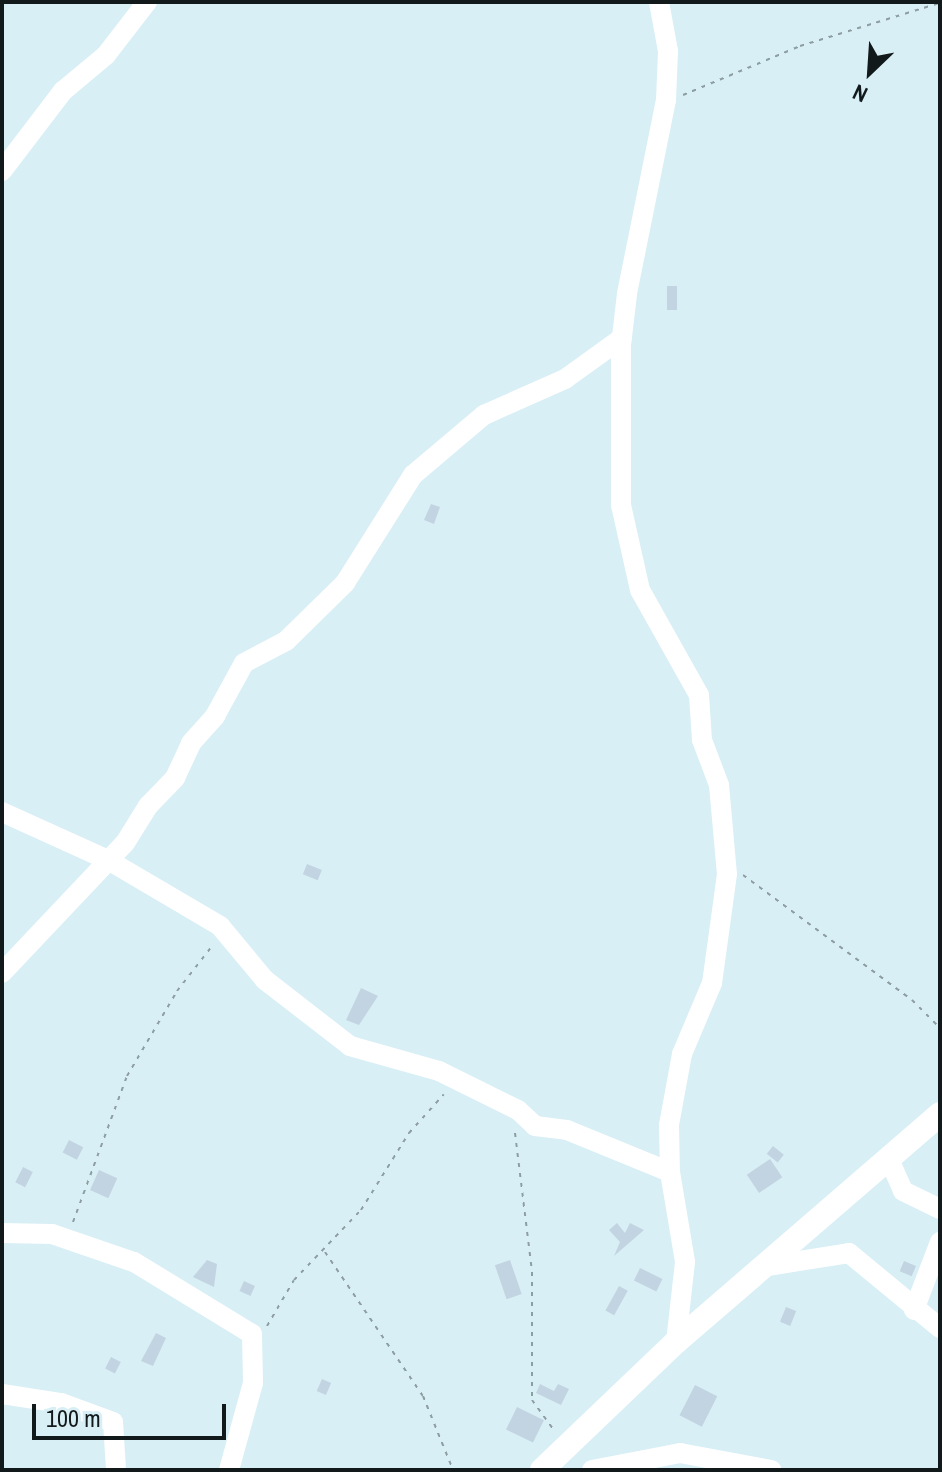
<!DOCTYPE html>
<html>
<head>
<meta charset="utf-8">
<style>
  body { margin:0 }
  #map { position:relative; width:942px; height:1472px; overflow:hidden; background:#d8eff5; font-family:"Archivo Narrow",sans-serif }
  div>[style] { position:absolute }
  .building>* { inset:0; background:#c2d4e1; transform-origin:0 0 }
  .path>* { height:2px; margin-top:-1px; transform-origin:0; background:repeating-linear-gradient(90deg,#8d9ea3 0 4px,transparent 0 10px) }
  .minor>* { height:20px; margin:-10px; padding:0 10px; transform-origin:10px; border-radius:10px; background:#fff }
  .major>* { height:24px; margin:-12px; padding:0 12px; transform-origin:12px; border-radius:12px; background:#fff }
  span { translate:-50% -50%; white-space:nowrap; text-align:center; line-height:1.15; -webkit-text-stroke:7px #d8eff5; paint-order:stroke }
  .frame { position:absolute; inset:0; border:4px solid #11191b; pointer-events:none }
  .north { position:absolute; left:830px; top:32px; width:80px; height:80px; -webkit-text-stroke:6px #d8eff5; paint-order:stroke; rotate:205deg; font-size:22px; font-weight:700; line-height:32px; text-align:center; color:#11191b }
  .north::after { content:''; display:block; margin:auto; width:28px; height:36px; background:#11191b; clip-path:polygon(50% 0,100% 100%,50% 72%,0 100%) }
  .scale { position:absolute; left:32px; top:1404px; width:194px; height:36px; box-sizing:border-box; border:4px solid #11191b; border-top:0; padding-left:10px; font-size:24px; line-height:28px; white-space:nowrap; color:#11191b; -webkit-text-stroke:6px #d8eff5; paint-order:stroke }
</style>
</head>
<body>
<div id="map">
  <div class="building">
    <div style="left:667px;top:286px;width:10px;height:24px"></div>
    <div style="clip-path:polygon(431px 504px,440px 507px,434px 524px,424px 520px)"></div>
    <div style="left:307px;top:864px;width:16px;height:11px;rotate:22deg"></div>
    <div style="clip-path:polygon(361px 988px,378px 996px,359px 1025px,346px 1020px)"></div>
    <div style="left:69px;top:1140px;width:16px;height:14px;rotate:27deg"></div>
    <div style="left:773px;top:1146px;width:14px;height:10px;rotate:39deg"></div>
    <div style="left:770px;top:1159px;width:22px;height:28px;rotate:56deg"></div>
    <div style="left:23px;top:1167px;width:11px;height:17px;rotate:27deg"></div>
    <div style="left:99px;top:1170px;width:20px;height:22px;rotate:24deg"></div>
    <div style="clip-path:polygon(617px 1223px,625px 1233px,630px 1223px,644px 1230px,614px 1256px,620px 1242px,609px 1230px)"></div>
    <div style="clip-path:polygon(207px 1260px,217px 1264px,214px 1287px,193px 1277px)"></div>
    <div style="left:510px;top:1260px;width:36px;height:16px;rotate:71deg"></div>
    <div style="left:904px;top:1261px;width:13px;height:11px;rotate:23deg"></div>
    <div style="left:640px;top:1268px;width:25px;height:14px;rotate:26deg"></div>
    <div style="left:244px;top:1281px;width:12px;height:11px;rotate:24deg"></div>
    <div style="left:619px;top:1286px;width:10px;height:28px;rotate:29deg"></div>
    <div style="left:786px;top:1307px;width:11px;height:16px;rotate:22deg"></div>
    <div style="clip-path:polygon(156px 1333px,166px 1338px,153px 1366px,141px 1361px)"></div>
    <div style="left:111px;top:1357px;width:11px;height:13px;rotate:27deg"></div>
    <div style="left:322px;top:1379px;width:10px;height:13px;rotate:24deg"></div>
    <div style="clip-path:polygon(540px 1384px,554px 1391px,558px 1384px,569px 1389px,561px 1405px,536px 1393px)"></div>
    <div style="left:695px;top:1385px;width:25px;height:34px;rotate:27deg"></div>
    <div style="left:517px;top:1407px;width:30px;height:25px;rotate:26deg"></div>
  </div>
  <div class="path">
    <div style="left:683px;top:95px;width:127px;rotate:-22.7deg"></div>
    <div style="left:800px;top:46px;width:146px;rotate:-17.1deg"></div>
    <div style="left:743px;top:875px;width:210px;rotate:36.5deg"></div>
    <div style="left:912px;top:1000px;width:40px;rotate:45deg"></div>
    <div style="left:515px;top:1133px;width:140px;rotate:83deg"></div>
    <div style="left:532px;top:1272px;width:128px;rotate:90deg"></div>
    <div style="left:532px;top:1400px;width:37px;rotate:54deg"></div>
    <div style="left:73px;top:1222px;width:156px;rotate:-69.7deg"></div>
    <div style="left:127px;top:1076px;width:99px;rotate:-59.5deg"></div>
    <div style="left:177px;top:991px;width:57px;rotate:-52.1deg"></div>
    <div style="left:325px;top:1252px;width:174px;rotate:55.8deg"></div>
    <div style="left:423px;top:1396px;width:80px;rotate:67.9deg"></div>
    <div style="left:267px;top:1326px;width:53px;rotate:-59.6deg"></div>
    <div style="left:294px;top:1280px;width:97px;rotate:-46.3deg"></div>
    <div style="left:361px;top:1210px;width:91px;rotate:-58.1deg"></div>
    <div style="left:409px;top:1133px;width:52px;rotate:-48.1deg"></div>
  </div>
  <div class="minor">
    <div style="left:659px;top:2px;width:50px;rotate:79.6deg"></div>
    <div style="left:668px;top:51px;width:49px;rotate:92.3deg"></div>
    <div style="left:666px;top:100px;width:198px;rotate:101.4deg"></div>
    <div style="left:627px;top:294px;width:51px;rotate:96.7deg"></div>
    <div style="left:621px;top:345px;width:160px;rotate:90deg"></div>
    <div style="left:621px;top:505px;width:87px;rotate:77.4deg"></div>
    <div style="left:640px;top:590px;width:120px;rotate:60.7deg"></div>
    <div style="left:699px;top:695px;width:45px;rotate:86.2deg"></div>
    <div style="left:702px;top:740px;width:48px;rotate:69.3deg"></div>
    <div style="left:719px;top:785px;width:89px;rotate:84.9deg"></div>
    <div style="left:727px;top:874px;width:110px;rotate:97.8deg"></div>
    <div style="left:712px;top:983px;width:77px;rotate:112.9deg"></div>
    <div style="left:682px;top:1054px;width:72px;rotate:100.4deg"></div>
    <div style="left:669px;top:1125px;width:47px;rotate:88.8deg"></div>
    <div style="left:670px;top:1172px;width:91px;rotate:80.5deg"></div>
    <div style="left:685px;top:1262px;width:81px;rotate:96.4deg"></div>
    <div style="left:2px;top:171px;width:101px;rotate:-52.7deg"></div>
    <div style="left:63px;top:91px;width:56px;rotate:-39.9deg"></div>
    <div style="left:106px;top:55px;width:67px;rotate:-52.3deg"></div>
    <div style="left:2px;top:812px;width:116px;rotate:24.4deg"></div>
    <div style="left:108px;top:860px;width:130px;rotate:30.5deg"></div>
    <div style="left:220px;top:926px;width:70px;rotate:50.2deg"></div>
    <div style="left:265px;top:980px;width:108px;rotate:37.8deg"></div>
    <div style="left:350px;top:1046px;width:92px;rotate:15.7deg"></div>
    <div style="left:439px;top:1071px;width:88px;rotate:26.3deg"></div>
    <div style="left:518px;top:1110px;width:23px;rotate:43deg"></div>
    <div style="left:535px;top:1126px;width:32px;rotate:7deg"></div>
    <div style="left:567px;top:1130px;width:111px;rotate:22.2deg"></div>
    <div style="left:2px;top:973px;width:179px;rotate:-46.6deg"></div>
    <div style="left:125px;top:843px;width:44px;rotate:-58.1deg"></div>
    <div style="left:148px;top:806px;width:39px;rotate:-46deg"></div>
    <div style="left:175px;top:778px;width:38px;rotate:-65deg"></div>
    <div style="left:191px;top:743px;width:36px;rotate:-48deg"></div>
    <div style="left:215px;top:716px;width:60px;rotate:-61.3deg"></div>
    <div style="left:244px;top:663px;width:47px;rotate:-27.6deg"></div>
    <div style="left:286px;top:641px;width:83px;rotate:-44.5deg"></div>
    <div style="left:345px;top:583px;width:128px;rotate:-57.8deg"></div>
    <div style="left:413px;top:475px;width:93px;rotate:-40.2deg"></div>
    <div style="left:484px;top:415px;width:89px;rotate:-24deg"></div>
    <div style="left:565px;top:379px;width:70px;rotate:-35.7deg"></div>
    <div style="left:888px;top:1157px;width:37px;rotate:66deg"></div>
    <div style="left:903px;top:1191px;width:41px;rotate:25.9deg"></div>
    <div style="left:2px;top:1233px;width:50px;rotate:1.1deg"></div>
    <div style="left:52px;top:1234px;width:87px;rotate:18.9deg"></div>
    <div style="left:134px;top:1262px;width:138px;rotate:31.4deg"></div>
    <div style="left:252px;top:1334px;width:49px;rotate:88.8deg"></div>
    <div style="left:253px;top:1383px;width:90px;rotate:105.4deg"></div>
    <div style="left:761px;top:1267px;width:89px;rotate:-9deg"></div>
    <div style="left:849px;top:1253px;width:118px;rotate:39.5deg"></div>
    <div style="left:914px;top:1310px;width:73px;rotate:-69.1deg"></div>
    <div style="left:2px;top:1394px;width:60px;rotate:8.7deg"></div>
    <div style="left:61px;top:1403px;width:55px;rotate:20.1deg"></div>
    <div style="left:113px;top:1422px;width:48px;rotate:86.4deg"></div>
    <div style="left:592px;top:1470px;width:90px;rotate:-10.9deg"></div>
    <div style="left:680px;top:1453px;width:93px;rotate:10.6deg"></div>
  </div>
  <div class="major">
    <div style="left:542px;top:1470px;width:185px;rotate:-43.7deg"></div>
    <div style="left:676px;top:1342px;width:349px;rotate:-40.8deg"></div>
  </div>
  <div class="frame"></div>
  <div class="north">N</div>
  <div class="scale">100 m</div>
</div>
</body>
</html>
